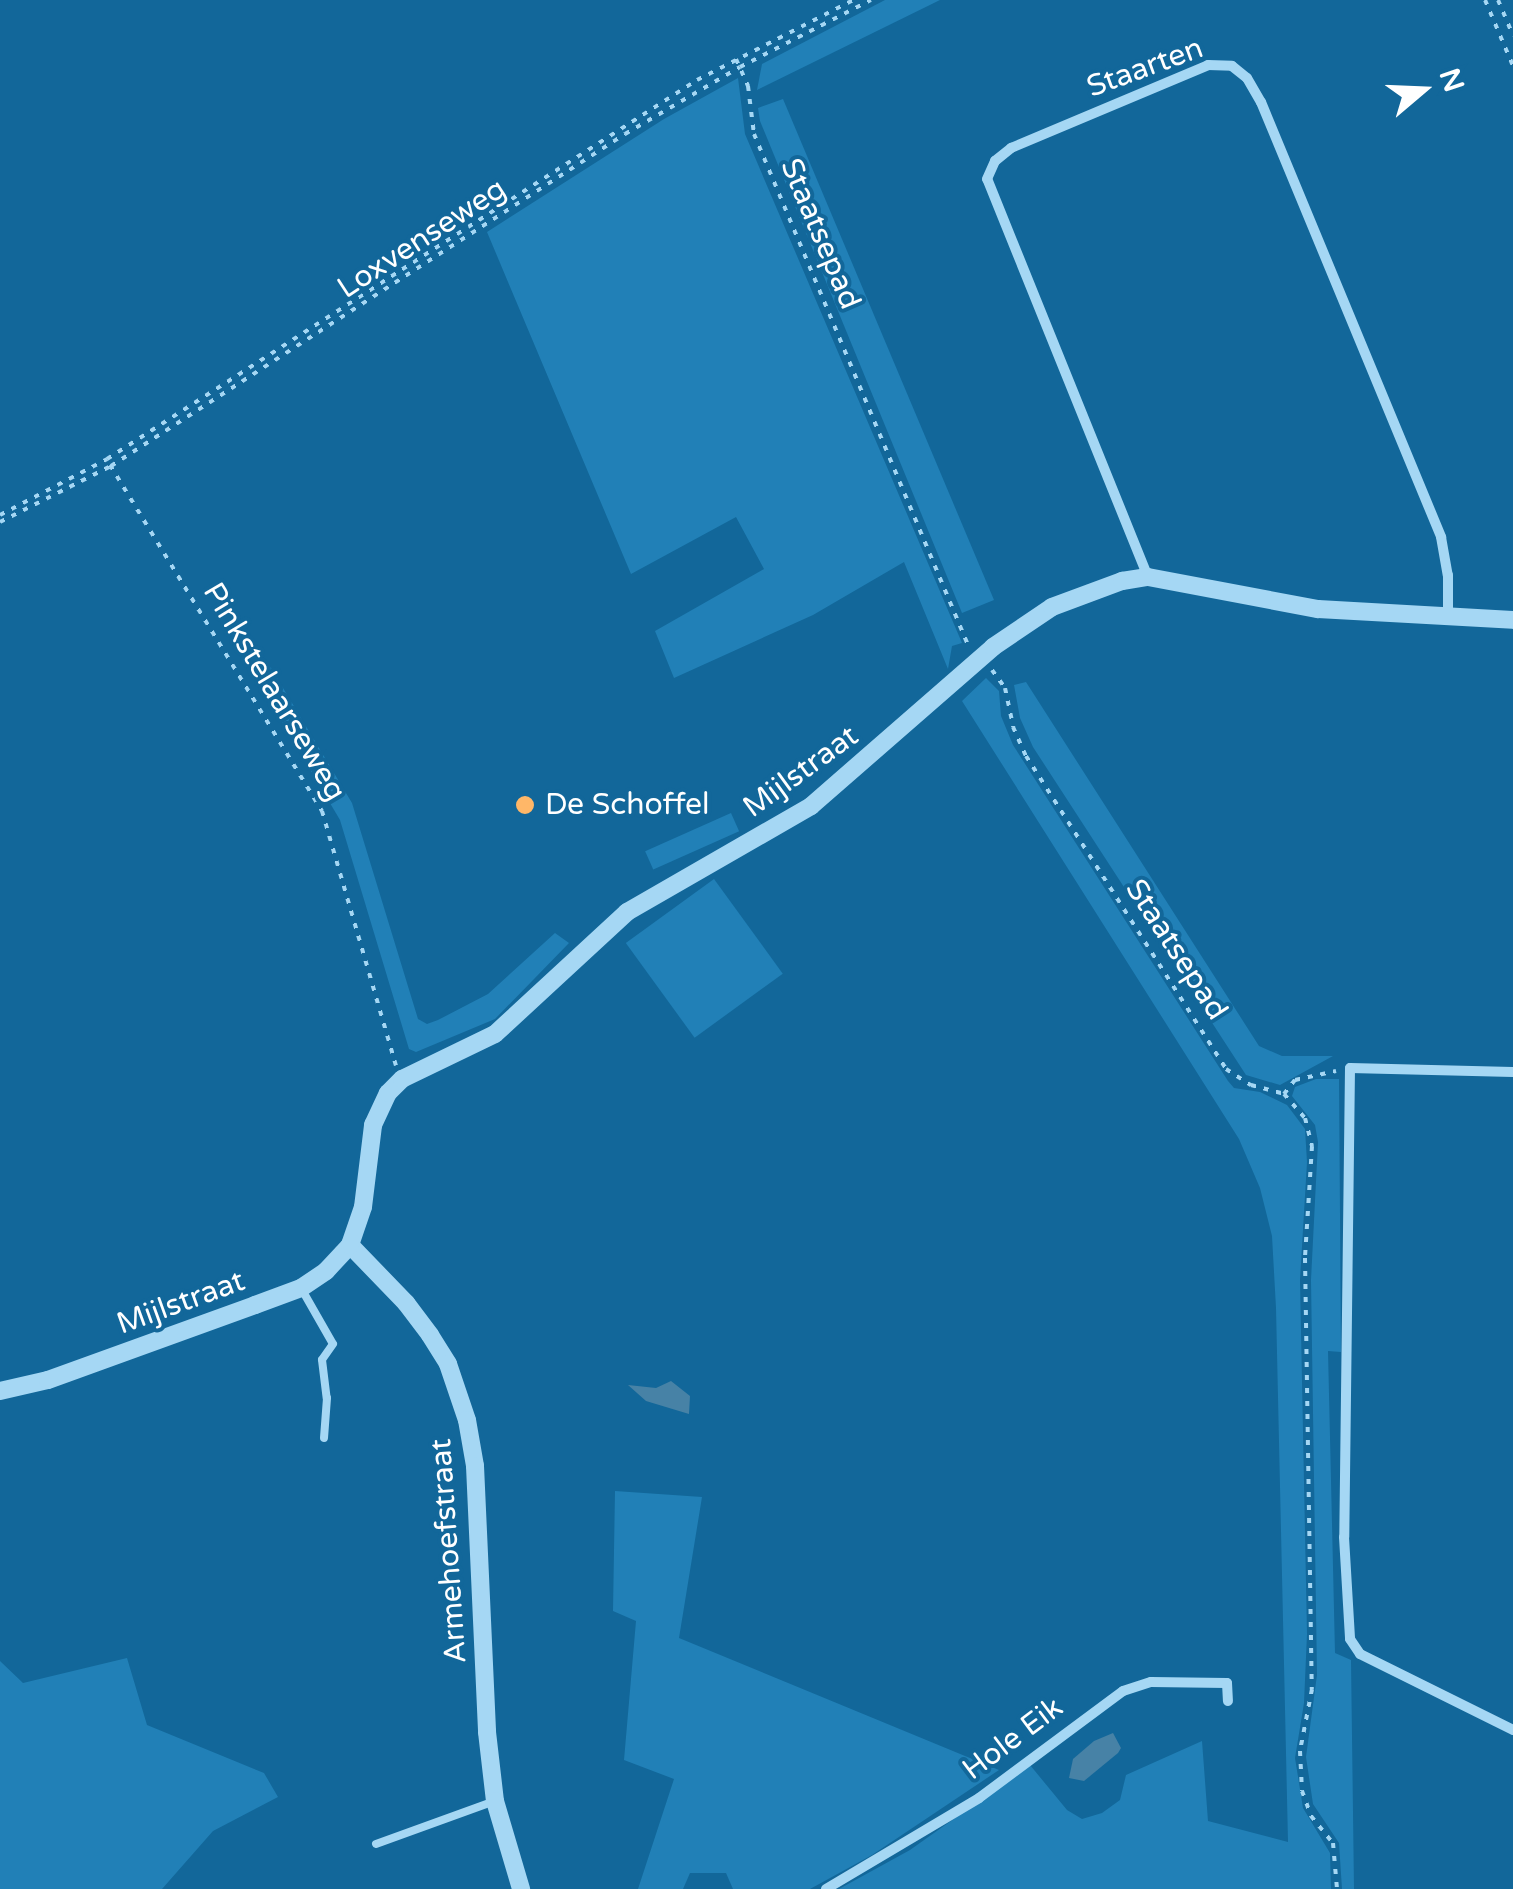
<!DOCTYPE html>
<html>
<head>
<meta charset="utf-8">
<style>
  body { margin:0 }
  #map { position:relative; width:1513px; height:1889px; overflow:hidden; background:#12679a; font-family:"Varela Round",sans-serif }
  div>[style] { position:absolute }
  .green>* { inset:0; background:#2180b7; transform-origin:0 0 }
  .water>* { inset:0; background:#4782a6 }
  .path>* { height:4px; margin-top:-2px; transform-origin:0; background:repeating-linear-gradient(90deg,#a5d7f4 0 5px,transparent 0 13px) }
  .service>* { height:8px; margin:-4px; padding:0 4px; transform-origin:4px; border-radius:4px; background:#a5d7f4 }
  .minor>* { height:10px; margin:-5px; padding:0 5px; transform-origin:5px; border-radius:5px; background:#a5d7f4 }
  .tertiary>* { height:18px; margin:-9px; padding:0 9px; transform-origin:9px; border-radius:9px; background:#a5d7f4 }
  .dots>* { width:28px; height:28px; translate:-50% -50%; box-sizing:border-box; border:5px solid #12679a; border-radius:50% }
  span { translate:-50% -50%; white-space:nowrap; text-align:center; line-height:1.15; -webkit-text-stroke:8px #12679a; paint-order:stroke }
  .street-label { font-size:30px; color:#fff }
  .poi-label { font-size:30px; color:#fff }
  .left { translate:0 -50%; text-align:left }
  .north { position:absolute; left:1373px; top:40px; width:100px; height:100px; -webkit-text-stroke:8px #12679a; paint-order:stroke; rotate:71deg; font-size:28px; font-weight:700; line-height:40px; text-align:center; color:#fff }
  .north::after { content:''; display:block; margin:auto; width:35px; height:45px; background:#fff; clip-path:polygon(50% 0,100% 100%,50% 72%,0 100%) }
</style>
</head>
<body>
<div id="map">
  <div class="green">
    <div style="clip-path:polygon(885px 0,940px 0,757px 90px,762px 64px)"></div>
    <div style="clip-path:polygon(738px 78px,745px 134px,962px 643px,952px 646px,948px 669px,904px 562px,813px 615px,674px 678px,655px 631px,764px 569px,736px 517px,631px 574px,487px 232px,664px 119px)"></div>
    <div style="clip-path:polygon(783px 99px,994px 600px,962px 613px,760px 121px,758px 108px)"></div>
    <div style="clip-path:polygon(268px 663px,352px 803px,418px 1019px,427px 1024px,438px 1020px,488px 994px,555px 933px,569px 943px,495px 1019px,416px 1052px,409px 1049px,340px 820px,253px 673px)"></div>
    <div style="clip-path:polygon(986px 678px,999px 691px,1001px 716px,1013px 745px,1228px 1081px,1234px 1088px,1260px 1092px,1287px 1105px,1305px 1129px,1307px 1162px,1300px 1280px,1307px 1634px,1304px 1703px,1295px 1758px,1303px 1808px,1330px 1853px,1331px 1889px,839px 1889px,910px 1850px,1030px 1765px,1067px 1810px,1082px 1819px,1102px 1813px,1120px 1800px,1126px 1775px,1202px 1741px,1208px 1821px,1288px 1842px,1276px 1308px,1272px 1236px,1260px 1188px,1239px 1139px,962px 701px)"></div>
    <div style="clip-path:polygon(1026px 682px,1259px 1046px,1282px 1056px,1333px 1056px,1280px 1085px,1246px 1075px,1033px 747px,1020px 718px,1014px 685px)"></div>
    <div style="left:731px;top:813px;width:20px;height:94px;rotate:66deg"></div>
    <div style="left:714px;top:879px;width:117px;height:109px;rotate:54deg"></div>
    <div style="clip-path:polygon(1316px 1079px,1339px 1079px,1341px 1352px,1328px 1351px,1335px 1653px,1351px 1660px,1354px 1889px,1342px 1889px,1339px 1843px,1313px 1804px,1306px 1757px,1317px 1675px,1311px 1280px,1318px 1142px,1315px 1125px,1292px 1096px,1295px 1087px)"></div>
    <div style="clip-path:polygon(615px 1491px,702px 1497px,679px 1638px,999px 1770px,872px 1855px,810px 1889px,733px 1889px,726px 1873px,690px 1873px,683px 1889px,638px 1889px,674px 1779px,624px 1760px,636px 1621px,613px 1611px)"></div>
    <div style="clip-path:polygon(127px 1658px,147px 1725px,264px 1773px,278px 1797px,213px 1831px,162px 1889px,0 1889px,0 1661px,23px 1683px)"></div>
  </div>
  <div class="water">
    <div style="clip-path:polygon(671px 1381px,690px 1396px,689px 1414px,646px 1401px,628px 1385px,656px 1388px)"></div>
    <div style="clip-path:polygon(1113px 1733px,1121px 1748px,1118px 1753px,1084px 1781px,1069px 1778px,1073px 1759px,1094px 1741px)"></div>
  </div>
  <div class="path">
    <div style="left:1485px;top:0;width:72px;rotate:67deg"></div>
    <div style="left:1498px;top:0;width:39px;rotate:67deg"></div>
    <div style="left:736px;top:59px;width:30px;rotate:66deg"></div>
    <div style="left:748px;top:86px;width:48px;rotate:82.9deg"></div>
    <div style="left:754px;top:134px;width:554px;rotate:67.28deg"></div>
    <div style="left:110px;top:465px;width:406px;rotate:58.5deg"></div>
    <div style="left:322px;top:811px;width:265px;rotate:73.8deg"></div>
    <div style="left:0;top:515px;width:121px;rotate:-27.6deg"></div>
    <div style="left:107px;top:459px;width:701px;rotate:-32.72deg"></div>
    <div style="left:697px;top:80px;width:175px;rotate:-27.1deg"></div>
    <div style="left:0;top:522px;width:124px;rotate:-26.8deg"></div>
    <div style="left:111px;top:466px;width:612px;rotate:-32.86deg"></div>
    <div style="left:625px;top:134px;width:133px;rotate:-30.2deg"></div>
    <div style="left:740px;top:67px;width:147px;rotate:-27.1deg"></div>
    <div style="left:992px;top:670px;width:22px;rotate:54deg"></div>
    <div style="left:1005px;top:688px;width:40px;rotate:78deg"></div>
    <div style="left:1013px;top:727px;width:32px;rotate:66deg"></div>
    <div style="left:1026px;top:756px;width:371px;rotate:57.4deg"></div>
    <div style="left:1226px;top:1069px;width:30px;rotate:33deg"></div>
    <div style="left:1251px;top:1085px;width:34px;rotate:15deg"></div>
    <div style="left:1284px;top:1094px;width:32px;rotate:49deg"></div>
    <div style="left:1305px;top:1118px;width:29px;rotate:76deg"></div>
    <div style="left:1312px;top:1146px;width:112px;rotate:93.6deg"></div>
    <div style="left:1305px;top:1258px;width:431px;rotate:89.1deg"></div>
    <div style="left:1312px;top:1689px;width:63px;rotate:101deg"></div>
    <div style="left:1300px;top:1751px;width:40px;rotate:87.1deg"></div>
    <div style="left:1302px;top:1791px;width:27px;rotate:70deg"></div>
    <div style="left:1311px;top:1816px;width:35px;rotate:51deg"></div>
    <div style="left:1333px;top:1843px;width:46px;rotate:85deg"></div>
    <div style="left:1284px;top:1094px;width:18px;rotate:-52deg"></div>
    <div style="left:1295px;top:1080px;width:42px;rotate:-12.4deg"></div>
  </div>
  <div class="service">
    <div style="left:301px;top:1288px;width:64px;rotate:60.3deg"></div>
    <div style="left:333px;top:1344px;width:19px;rotate:125deg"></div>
    <div style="left:322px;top:1360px;width:38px;rotate:83deg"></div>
    <div style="left:327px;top:1398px;width:40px;rotate:94.3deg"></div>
    <div style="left:376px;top:1844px;width:127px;rotate:-19.9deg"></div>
  </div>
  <div class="minor">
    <div style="left:1148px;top:577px;width:429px;rotate:-112deg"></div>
    <div style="left:987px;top:179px;width:20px;rotate:-66deg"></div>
    <div style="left:995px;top:161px;width:21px;rotate:-39deg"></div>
    <div style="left:1011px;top:148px;width:214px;rotate:-22.8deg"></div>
    <div style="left:1208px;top:65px;width:24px;rotate:2deg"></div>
    <div style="left:1232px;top:66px;width:19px;rotate:39deg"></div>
    <div style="left:1247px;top:78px;width:28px;rotate:60deg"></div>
    <div style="left:1261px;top:102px;width:471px;rotate:67.5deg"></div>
    <div style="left:1441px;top:537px;width:39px;rotate:80deg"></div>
    <div style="left:1448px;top:575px;width:44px;rotate:90deg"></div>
    <div style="left:1513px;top:1072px;width:163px;rotate:-178.6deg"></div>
    <div style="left:1350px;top:1068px;width:469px;rotate:90.7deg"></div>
    <div style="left:1344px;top:1537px;width:102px;rotate:86.6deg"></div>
    <div style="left:1350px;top:1639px;width:18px;rotate:56deg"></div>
    <div style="left:1360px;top:1654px;width:171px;rotate:26.4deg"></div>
    <div style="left:826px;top:1889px;width:178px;rotate:-30.7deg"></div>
    <div style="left:979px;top:1798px;width:179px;rotate:-36.6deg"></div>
    <div style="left:1123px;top:1691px;width:29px;rotate:-18deg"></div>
    <div style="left:1151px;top:1682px;width:76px;rotate:0.8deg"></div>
    <div style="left:1227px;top:1683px;width:18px;rotate:87deg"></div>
  </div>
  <div class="tertiary">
    <div style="left:350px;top:1245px;width:81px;rotate:46deg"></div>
    <div style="left:406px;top:1303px;width:40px;rotate:53deg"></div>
    <div style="left:430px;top:1335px;width:34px;rotate:58deg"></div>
    <div style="left:448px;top:1364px;width:59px;rotate:71.3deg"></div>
    <div style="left:467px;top:1420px;width:47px;rotate:80.1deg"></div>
    <div style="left:475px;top:1466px;width:266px;rotate:87.4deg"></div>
    <div style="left:487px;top:1732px;width:69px;rotate:83.4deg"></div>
    <div style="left:495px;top:1801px;width:92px;rotate:73.5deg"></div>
    <div style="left:0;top:1391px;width:49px;rotate:-12.9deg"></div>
    <div style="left:48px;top:1380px;width:220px;rotate:-19.9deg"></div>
    <div style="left:255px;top:1305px;width:49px;rotate:-20.3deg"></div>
    <div style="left:301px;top:1288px;width:30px;rotate:-34deg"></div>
    <div style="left:326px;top:1271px;width:35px;rotate:-47deg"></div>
    <div style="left:350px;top:1245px;width:40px;rotate:-71.1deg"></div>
    <div style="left:363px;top:1207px;width:83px;rotate:-83deg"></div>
    <div style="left:373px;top:1125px;width:35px;rotate:-65deg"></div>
    <div style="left:388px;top:1093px;width:20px;rotate:-45deg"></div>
    <div style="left:402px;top:1079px;width:103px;rotate:-25.8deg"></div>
    <div style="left:495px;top:1034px;width:180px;rotate:-42.7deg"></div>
    <div style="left:627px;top:912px;width:212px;rotate:-29.9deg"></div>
    <div style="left:811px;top:806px;width:242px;rotate:-41.1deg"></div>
    <div style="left:993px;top:647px;width:71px;rotate:-34.1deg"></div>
    <div style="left:1052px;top:607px;width:75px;rotate:-20.4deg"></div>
    <div style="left:1122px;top:581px;width:26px;rotate:-9deg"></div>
    <div style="left:1148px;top:577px;width:173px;rotate:10.7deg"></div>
    <div style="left:1318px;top:609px;width:195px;rotate:3.2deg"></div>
  </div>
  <div class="dots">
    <div style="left:525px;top:805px;background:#ffb768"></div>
  </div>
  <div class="street-label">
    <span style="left:1145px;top:68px;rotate:-20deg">Staarten</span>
    <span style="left:820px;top:234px;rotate:67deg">Staatsepad</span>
    <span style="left:422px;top:239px;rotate:-33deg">Loxvenseweg</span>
    <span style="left:274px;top:692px;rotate:59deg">Pinkstelaarseweg</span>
    <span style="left:801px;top:772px;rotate:-36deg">Mijlstraat</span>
    <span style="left:1176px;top:950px;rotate:57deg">Staatsepad</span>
    <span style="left:181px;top:1303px;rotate:-20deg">Mijlstraat</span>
    <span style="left:449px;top:1551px;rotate:-94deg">Armehoefstraat</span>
    <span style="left:1013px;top:1739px;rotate:-37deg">Hole Eik</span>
  </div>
  <div class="poi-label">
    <span class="left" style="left:545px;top:805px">De Schoffel</span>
  </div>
  <div class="north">N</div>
</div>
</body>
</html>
